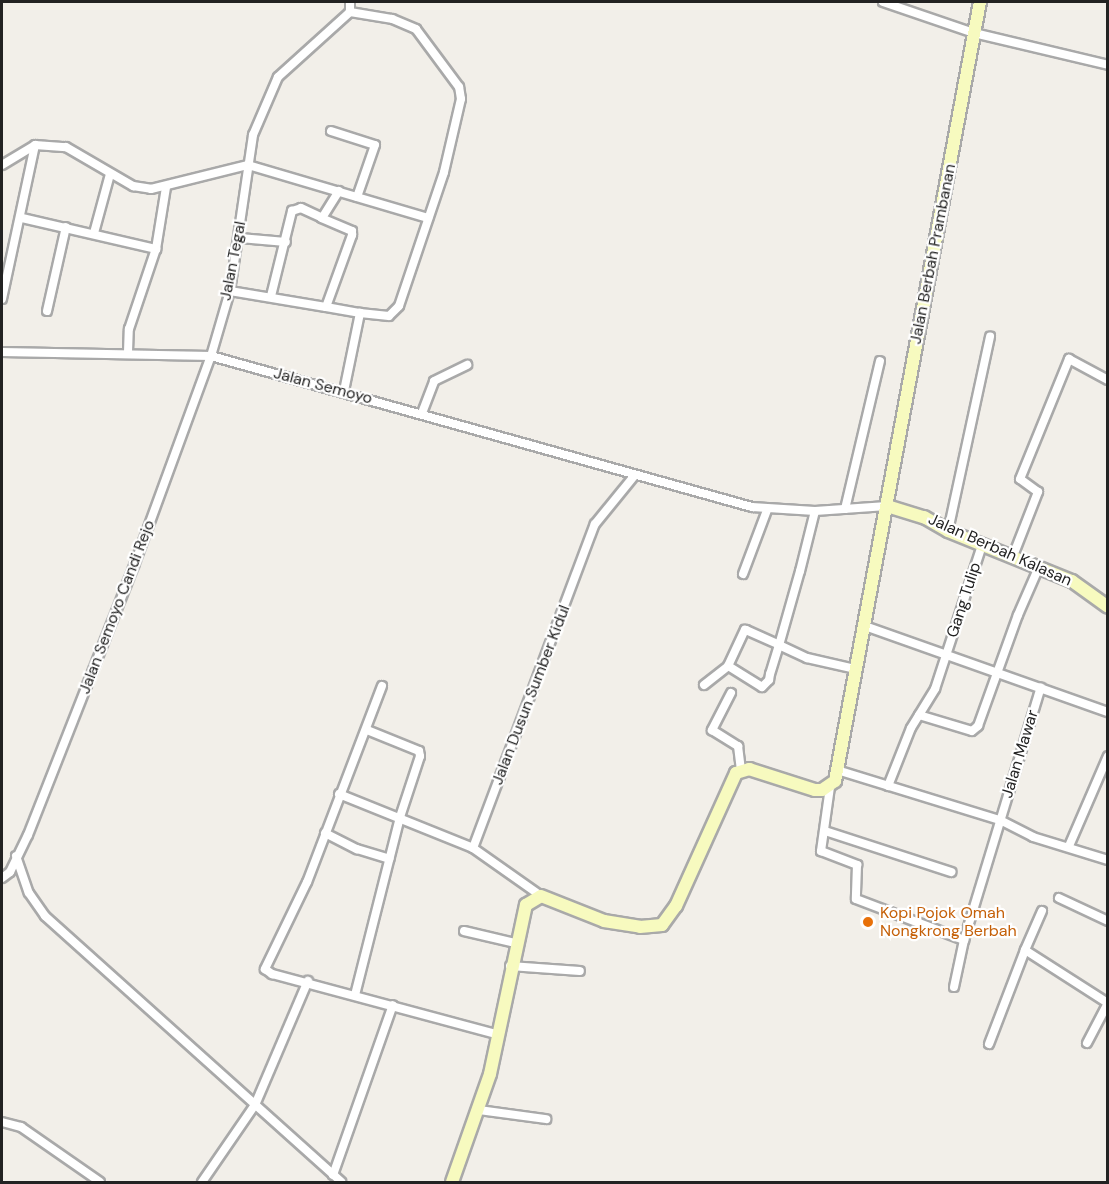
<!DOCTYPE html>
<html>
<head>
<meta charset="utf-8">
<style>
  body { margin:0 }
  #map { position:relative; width:1109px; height:1184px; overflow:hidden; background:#f2efe9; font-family:"DM Sans",sans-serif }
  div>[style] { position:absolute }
  .roads { filter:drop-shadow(2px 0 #a9a9a9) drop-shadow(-2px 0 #a9a9a9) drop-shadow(0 2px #a9a9a9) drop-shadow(0 -2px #a9a9a9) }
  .street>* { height:8px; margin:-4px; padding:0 4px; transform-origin:4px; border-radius:4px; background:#fff }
  .secondary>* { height:12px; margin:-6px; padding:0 6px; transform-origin:6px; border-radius:6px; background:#f7fabf }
  .dots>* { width:16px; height:16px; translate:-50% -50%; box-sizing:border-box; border:3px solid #fff; border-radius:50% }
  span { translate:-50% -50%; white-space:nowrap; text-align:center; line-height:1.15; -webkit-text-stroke:4.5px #fff; paint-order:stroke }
  .street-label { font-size:16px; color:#222 }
  .food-label { font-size:16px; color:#c56008 }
  .left { translate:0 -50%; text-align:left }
  .frame { position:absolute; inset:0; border:3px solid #222; pointer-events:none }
</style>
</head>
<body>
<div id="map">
  <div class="roads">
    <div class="street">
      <div style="left:883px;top:2px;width:96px;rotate:18.8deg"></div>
      <div style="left:974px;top:33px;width:138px;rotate:13.4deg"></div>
      <div style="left:331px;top:131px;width:46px;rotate:17.7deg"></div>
      <div style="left:375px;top:145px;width:55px;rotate:109.1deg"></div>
      <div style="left:2px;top:165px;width:39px;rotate:-31deg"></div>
      <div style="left:35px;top:145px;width:31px;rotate:4deg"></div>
      <div style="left:66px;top:147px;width:78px;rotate:30.2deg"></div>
      <div style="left:133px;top:186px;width:18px;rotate:9deg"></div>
      <div style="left:151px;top:189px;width:100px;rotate:-13.9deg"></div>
      <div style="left:248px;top:165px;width:188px;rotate:16.4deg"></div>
      <div style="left:22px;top:218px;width:138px;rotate:13deg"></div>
      <div style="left:94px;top:233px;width:61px;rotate:-74.8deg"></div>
      <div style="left:240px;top:238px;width:46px;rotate:5deg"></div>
      <div style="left:230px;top:291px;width:97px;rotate:9.5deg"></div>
      <div style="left:326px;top:307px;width:77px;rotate:-70.1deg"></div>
      <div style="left:352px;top:235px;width:4px;rotate:-90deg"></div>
      <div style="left:352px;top:231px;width:33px;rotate:-157deg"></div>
      <div style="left:322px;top:218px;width:32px;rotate:-58deg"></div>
      <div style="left:271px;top:296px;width:88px;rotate:-76.1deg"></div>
      <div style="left:292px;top:211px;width:9px;rotate:-18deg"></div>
      <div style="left:301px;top:208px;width:23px;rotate:25deg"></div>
      <div style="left:2px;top:299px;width:157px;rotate:-77.9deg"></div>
      <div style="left:326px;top:307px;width:35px;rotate:10deg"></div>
      <div style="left:47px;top:311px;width:86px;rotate:-77.3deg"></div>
      <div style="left:2px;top:352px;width:209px;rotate:1.1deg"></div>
      <div style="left:211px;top:356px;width:562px;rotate:15.6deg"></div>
      <div style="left:752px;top:507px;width:63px;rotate:3.6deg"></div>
      <div style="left:815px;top:511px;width:72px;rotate:-4deg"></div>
      <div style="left:128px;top:352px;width:23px;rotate:-88deg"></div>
      <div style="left:129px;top:329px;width:84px;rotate:-71.4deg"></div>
      <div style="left:156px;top:249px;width:63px;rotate:-80.8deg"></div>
      <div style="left:344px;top:391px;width:80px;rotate:-78.4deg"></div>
      <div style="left:360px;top:313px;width:29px;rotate:6deg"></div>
      <div style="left:389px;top:316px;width:14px;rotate:-45deg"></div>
      <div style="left:399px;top:306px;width:141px;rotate:-71.4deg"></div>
      <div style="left:444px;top:172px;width:75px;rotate:-76.9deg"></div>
      <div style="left:461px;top:99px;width:12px;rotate:-99deg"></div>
      <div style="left:459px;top:87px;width:72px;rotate:-126.6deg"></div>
      <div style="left:416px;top:29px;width:26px;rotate:-157deg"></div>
      <div style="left:392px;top:19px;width:43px;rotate:-170.5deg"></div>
      <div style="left:422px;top:413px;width:34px;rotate:-69deg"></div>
      <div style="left:434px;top:381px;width:37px;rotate:-26deg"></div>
      <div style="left:845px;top:509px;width:152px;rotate:-76.7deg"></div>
      <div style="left:815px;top:511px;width:62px;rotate:104deg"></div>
      <div style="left:800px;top:571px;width:77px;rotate:105.8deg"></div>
      <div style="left:779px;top:645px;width:30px;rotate:107deg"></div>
      <div style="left:770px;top:674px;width:6px;rotate:99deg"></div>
      <div style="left:769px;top:680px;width:10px;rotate:135deg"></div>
      <div style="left:762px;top:687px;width:40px;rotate:-148deg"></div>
      <div style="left:728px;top:666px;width:40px;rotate:-65deg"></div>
      <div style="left:745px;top:630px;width:1px"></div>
      <div style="left:746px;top:630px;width:36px;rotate:24deg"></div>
      <div style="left:779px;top:645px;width:31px;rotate:25deg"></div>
      <div style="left:807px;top:658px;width:49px;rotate:12.9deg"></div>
      <div style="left:948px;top:531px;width:199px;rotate:-77.8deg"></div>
      <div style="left:1013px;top:556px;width:69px;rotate:-68.7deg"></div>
      <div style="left:1038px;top:492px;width:22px;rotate:-144deg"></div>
      <div style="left:1020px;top:479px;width:130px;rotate:-67.8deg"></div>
      <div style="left:1069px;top:359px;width:44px;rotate:28.3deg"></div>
      <div style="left:743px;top:574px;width:68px;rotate:-69.4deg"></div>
      <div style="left:862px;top:625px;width:261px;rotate:19.5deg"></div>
      <div style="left:704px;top:685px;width:31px;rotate:-38deg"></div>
      <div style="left:382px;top:686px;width:210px;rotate:110.9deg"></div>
      <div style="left:307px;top:882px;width:97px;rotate:115.8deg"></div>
      <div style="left:265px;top:969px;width:9px;rotate:36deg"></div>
      <div style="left:272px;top:974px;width:235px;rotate:15deg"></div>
      <div style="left:731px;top:693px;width:42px;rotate:117.2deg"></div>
      <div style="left:712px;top:730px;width:31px;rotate:32deg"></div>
      <div style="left:738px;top:746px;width:23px;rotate:83deg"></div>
      <div style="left:919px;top:715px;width:55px;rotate:16.8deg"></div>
      <div style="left:972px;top:731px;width:8px;rotate:-40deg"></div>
      <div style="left:978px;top:726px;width:118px;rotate:-70.2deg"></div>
      <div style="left:1018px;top:615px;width:52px;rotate:-66.4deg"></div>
      <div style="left:837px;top:770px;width:170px;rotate:17.1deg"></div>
      <div style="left:1000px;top:820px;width:37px;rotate:27deg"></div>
      <div style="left:1033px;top:837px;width:78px;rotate:17deg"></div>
      <div style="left:888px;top:786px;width:62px;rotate:-68.4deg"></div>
      <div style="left:911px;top:728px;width:46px;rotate:-58.4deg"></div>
      <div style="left:935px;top:689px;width:151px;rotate:-71.9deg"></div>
      <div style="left:830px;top:787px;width:65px;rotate:98deg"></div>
      <div style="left:821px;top:851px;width:39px;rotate:21deg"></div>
      <div style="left:857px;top:865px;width:34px;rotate:92deg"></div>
      <div style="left:856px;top:899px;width:116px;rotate:20.8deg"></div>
      <div style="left:339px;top:794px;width:144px;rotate:21.9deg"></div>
      <div style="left:473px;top:848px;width:83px;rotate:35.2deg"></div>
      <div style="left:825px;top:831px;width:133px;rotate:18deg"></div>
      <div style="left:325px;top:833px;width:36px;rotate:27deg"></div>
      <div style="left:357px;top:849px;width:34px;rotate:17deg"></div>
      <div style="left:1069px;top:846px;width:98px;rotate:-66.6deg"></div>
      <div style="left:473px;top:848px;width:346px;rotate:-69.4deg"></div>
      <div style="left:595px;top:524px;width:63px;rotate:-50.8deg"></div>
      <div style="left:16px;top:856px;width:39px;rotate:71deg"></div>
      <div style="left:29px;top:893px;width:28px;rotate:55deg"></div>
      <div style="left:45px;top:916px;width:398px;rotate:41.9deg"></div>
      <div style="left:2px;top:878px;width:10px;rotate:-37deg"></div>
      <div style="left:10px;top:872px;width:41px;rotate:-64.1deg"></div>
      <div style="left:28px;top:835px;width:289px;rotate:-68.5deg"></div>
      <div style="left:134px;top:566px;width:224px;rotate:-69.9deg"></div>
      <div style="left:211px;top:356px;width:68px;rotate:-73.7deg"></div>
      <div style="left:230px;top:291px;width:158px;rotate:-81.6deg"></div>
      <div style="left:253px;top:135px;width:63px;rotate:-66.7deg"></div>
      <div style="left:278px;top:77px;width:97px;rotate:-42.1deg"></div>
      <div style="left:350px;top:12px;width:10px;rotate:-90deg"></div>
      <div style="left:1059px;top:898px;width:54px;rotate:25.1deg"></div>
      <div style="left:1042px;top:911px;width:43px;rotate:113.6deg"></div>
      <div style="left:1025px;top:950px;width:98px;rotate:32.6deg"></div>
      <div style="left:464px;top:931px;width:52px;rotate:13.2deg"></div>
      <div style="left:510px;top:966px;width:70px;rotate:4.1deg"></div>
      <div style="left:954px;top:987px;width:48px;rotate:-78deg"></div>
      <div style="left:964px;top:940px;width:264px;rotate:-73.1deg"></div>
      <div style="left:355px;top:995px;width:184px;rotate:-75.8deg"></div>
      <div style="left:400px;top:817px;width:64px;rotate:-71.8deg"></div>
      <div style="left:420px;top:756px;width:5px;rotate:-101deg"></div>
      <div style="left:419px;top:751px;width:56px;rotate:-158deg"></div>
      <div style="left:1087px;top:1043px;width:45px;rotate:-62.3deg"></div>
      <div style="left:989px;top:1044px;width:101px;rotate:-69deg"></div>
      <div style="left:479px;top:1110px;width:68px;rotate:7.7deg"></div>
      <div style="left:2px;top:1122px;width:20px;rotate:15deg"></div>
      <div style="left:21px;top:1127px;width:96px;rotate:34.8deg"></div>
      <div style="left:333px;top:1175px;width:180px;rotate:-70.6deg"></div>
      <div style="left:202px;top:1182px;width:93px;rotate:-55.5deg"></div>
      <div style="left:255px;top:1105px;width:135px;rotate:-66.9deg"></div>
    </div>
    <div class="secondary">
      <div style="left:887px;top:506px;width:39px;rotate:17deg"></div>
      <div style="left:924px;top:517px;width:28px;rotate:30deg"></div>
      <div style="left:948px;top:531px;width:134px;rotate:22deg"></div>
      <div style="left:1072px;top:581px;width:44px;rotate:35.8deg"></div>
      <div style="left:452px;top:1182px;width:114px;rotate:-70.6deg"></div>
      <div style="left:490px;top:1074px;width:173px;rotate:-78deg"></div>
      <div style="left:526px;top:905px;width:17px;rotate:-31deg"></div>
      <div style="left:541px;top:896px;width:68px;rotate:21.6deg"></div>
      <div style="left:604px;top:921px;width:36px;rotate:9deg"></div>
      <div style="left:640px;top:927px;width:22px;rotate:-5deg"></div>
      <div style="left:662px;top:925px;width:24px;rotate:-54deg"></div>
      <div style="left:676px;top:906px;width:146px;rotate:-65.7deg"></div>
      <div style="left:736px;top:773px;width:14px;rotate:-17deg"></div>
      <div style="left:749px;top:769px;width:69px;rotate:17.7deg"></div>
      <div style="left:815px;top:790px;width:7px"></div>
      <div style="left:822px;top:790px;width:16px;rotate:-35deg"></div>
      <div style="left:835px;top:781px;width:792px;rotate:-79.46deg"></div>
    </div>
  </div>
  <div class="dots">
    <div style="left:868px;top:922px;background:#e8710a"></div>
  </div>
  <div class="street-label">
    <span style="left:933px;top:254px;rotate:-79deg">Jalan Berbah Prambanan</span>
    <span style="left:233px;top:261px;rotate:-79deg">Jalan Tegal</span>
    <span style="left:323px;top:386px;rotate:15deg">Jalan Semoyo</span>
    <span style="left:1000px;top:550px;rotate:24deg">Jalan Berbah Kalasan</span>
    <span style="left:964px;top:600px;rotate:-72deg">Gang Tulip</span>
    <span style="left:117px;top:607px;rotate:-69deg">Jalan Semoyo Candi Rejo</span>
    <span style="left:531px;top:695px;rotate:-69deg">Jalan Dusun Sumber Kidul</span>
    <span style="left:1020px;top:754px;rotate:-73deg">Jalan Mawar</span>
  </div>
  <div class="food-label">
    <span class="left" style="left:880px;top:922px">Kopi Pojok Omah<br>Nongkrong Berbah</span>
  </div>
  <div class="frame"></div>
</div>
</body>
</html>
